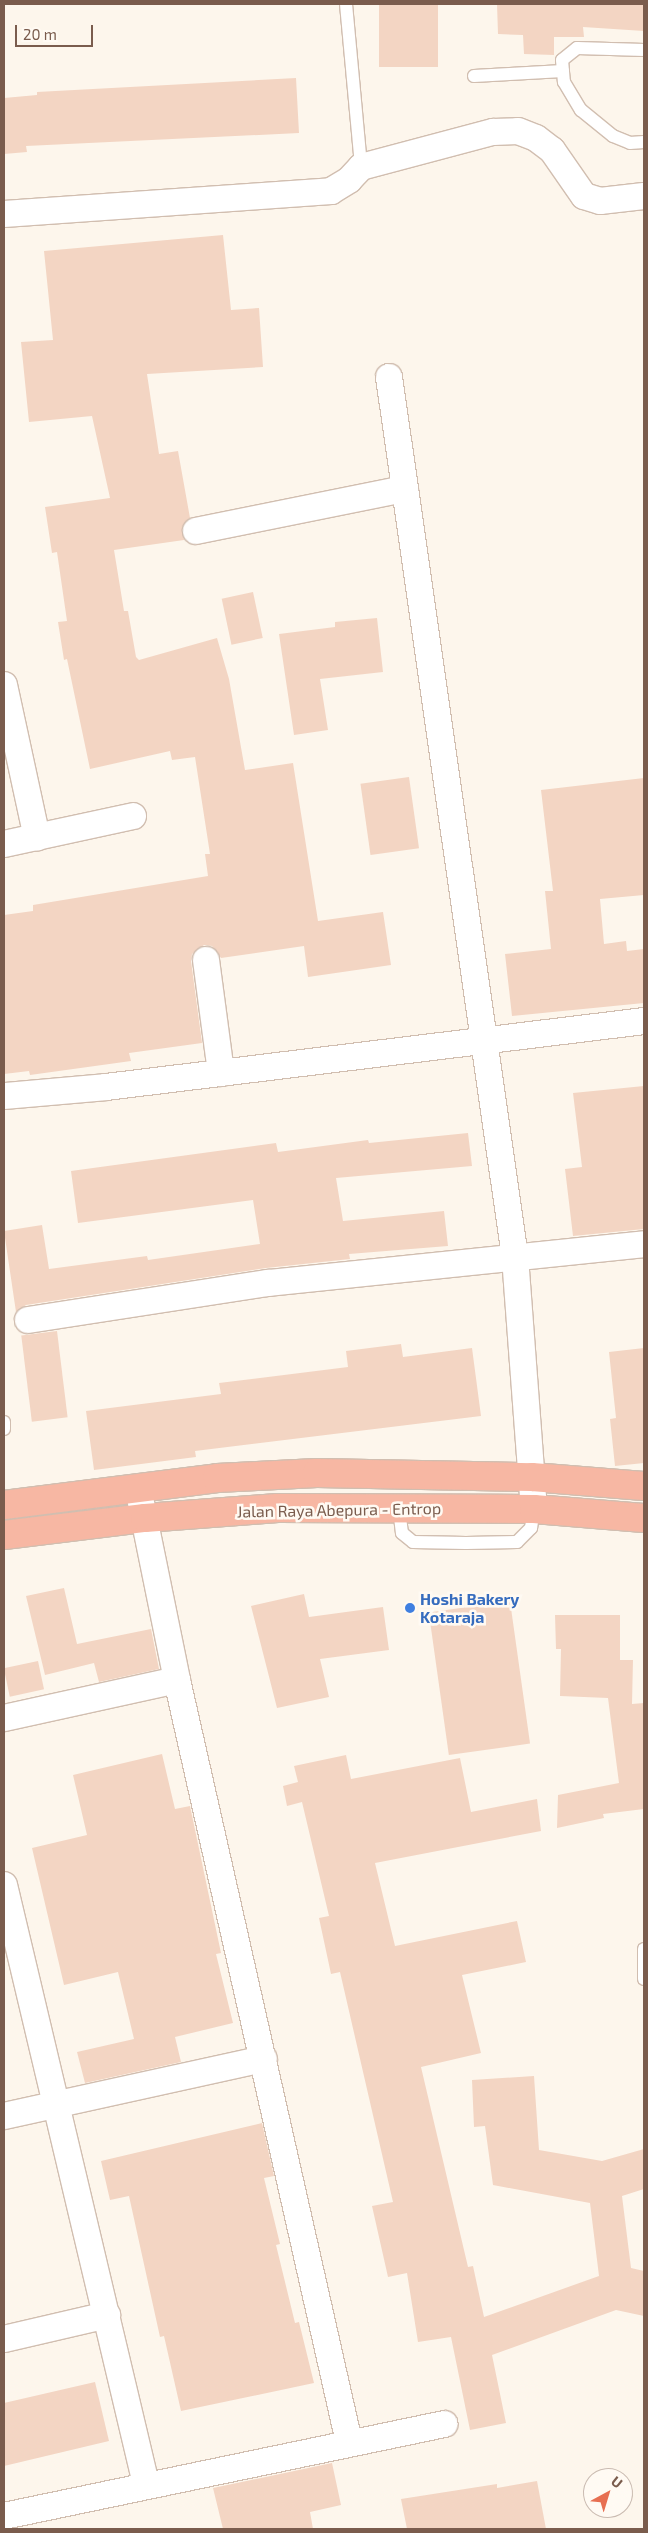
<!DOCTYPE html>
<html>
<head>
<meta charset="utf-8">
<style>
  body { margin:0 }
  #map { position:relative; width:648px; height:2533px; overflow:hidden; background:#fdf6ec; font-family:"Exo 2",sans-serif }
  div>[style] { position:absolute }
  .building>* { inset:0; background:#f3d5c3; transform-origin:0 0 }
  .roads { filter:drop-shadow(1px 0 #d1beb0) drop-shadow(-1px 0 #d1beb0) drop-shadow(0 1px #d1beb0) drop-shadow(0 -1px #d1beb0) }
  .lane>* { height:12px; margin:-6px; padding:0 6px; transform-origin:6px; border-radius:6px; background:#fff }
  .street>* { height:26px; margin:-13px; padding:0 13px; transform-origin:13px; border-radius:13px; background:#fff }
  .highway>* { height:28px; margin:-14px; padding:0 14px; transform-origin:14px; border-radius:14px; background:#f7b7a3 }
  .dots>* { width:14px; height:14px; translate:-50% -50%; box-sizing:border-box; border:2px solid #fffaf3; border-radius:50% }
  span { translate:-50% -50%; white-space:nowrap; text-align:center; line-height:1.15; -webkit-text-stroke:5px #fffaf3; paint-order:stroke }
  .street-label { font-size:16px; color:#7a5c4d }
  .shop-label { font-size:16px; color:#366cbe; font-weight:700 }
  .left { translate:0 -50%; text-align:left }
  .frame { position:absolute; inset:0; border:5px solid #7a5c4d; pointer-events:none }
  .north { position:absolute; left:583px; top:2468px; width:50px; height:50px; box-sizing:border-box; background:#fffaf3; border:1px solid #cabbb1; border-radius:50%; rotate:39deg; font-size:14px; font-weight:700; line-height:20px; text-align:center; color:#7a5c4d }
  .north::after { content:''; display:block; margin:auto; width:18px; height:22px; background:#e76f51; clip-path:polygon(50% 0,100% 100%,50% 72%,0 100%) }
  .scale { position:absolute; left:15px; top:25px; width:78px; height:22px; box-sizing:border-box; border:2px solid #7a5c4d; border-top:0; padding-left:6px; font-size:15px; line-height:18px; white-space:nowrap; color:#7a5c4d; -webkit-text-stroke:4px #fffaf3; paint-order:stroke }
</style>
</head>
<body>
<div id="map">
  <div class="building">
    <div style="left:379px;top:4px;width:59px;height:63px"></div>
    <div style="clip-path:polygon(497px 4px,644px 4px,644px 31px,583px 27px,584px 37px,554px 37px,554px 55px,524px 54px,523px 35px,498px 34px)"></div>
    <div style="clip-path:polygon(296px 78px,299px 133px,26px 146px,27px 152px,4px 154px,4px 98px,37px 95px,37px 92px)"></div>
    <div style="clip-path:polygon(223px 235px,231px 310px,259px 308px,263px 367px,147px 374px,159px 454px,178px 451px,190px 518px,182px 527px,184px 540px,114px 550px,124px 611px,128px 611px,136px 657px,139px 660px,217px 638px,229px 679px,245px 770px,293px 763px,318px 921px,383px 912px,391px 965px,308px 977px,304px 946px,221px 958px,212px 946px,204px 945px,192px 954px,191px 961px,202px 1043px,129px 1053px,131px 1061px,30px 1075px,29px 1071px,4px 1074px,4px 915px,33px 911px,33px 905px,208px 876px,205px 854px,210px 854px,195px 757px,172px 760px,170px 751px,90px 769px,67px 659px,64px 660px,58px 622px,67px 621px,57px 552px,52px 553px,45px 507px,110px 498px,92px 416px,29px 422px,21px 342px,53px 340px,44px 251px)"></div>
    <div style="left:253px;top:592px;width:47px;height:32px;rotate:78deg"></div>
    <div style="clip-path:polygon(377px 618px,383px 672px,320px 679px,328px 730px,294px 735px,279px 634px,335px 627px,335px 622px)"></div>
    <div style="left:409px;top:777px;width:72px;height:49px;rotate:82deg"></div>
    <div style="clip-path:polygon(644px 778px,644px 895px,600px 899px,604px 944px,626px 941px,627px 951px,644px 949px,644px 1003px,512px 1016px,505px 954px,551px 949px,545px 891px,553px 891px,541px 790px)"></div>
    <div style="clip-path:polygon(644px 1086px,644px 1229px,573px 1236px,565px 1169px,582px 1167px,573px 1093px)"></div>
    <div style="clip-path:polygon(468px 1133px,472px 1166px,336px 1178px,343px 1221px,444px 1211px,448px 1246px,349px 1254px,350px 1259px,266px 1268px,26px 1305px,16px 1312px,4px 1231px,42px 1225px,49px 1269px,147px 1256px,148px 1260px,260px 1244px,253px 1200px,78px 1223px,71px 1171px,276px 1143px,278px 1152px,368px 1140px,369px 1143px)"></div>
    <div style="left:57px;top:1331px;width:87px;height:36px;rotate:83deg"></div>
    <div style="clip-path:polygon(401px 1344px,403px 1357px,472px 1348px,481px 1416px,195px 1451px,196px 1457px,94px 1470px,86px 1411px,221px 1394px,219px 1383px,348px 1367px,346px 1351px)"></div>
    <div style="clip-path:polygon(644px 1348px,644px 1463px,615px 1466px,610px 1419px,616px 1418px,609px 1352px)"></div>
    <div style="clip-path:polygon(64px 1588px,77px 1644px,151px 1629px,159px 1669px,99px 1682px,94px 1663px,45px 1675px,26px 1596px)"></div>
    <div style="clip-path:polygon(304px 1594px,309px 1617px,383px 1607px,389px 1650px,320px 1659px,329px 1697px,277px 1708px,251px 1606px)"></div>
    <div style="left:510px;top:1601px;width:144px;height:82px;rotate:82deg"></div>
    <div style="clip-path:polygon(555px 1615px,620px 1615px,620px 1660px,633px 1660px,632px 1704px,644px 1703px,644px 1809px,603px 1814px,604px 1818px,557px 1828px,558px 1795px,619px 1783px,608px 1698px,560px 1696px,561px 1649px,556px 1649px)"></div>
    <div style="left:38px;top:1661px;width:29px;height:35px;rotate:78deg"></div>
    <div style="clip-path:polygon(162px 1754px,175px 1809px,190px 1806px,221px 1953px,216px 1954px,233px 2023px,175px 2037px,181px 2062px,85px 2083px,77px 2052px,134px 2039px,118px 1972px,64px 1985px,32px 1848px,87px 1835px,73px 1775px)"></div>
    <div style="clip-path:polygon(346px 1755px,351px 1779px,460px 1758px,471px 1812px,537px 1799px,541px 1831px,375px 1863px,395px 1946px,517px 1921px,526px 1962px,462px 1975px,481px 2053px,421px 2067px,468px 2267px,473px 2266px,484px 2317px,599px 2276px,590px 2203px,493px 2185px,485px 2126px,474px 2127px,472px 2080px,534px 2076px,539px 2150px,602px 2161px,644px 2149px,644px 2189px,622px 2196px,631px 2268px,644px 2271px,644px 2316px,616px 2310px,492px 2355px,506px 2423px,470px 2430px,451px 2337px,418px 2342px,407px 2273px,388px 2277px,372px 2206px,393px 2202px,340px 1972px,331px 1974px,319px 1918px,329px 1916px,302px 1802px,287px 1806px,283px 1786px,298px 1782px,294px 1766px)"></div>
    <div style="clip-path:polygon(262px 2123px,274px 2176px,264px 2178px,280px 2244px,276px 2245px,295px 2323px,299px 2322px,314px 2383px,181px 2411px,164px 2336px,160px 2337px,129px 2196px,110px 2200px,101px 2161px)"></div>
    <div style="clip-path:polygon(95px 2382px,109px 2441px,4px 2466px,4px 2403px)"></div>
    <div style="clip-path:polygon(332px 2463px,341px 2505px,310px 2512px,313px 2529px,223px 2529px,213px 2488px)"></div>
    <div style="clip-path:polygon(537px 2481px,546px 2529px,407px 2529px,401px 2499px,497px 2484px,497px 2488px)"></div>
  </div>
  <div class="roads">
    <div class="lane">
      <div style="left:346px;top:4px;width:164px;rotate:84.7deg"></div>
      <div style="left:644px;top:50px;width:67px;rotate:-178.3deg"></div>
      <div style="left:577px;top:48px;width:19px;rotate:141deg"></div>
      <div style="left:562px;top:60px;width:22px;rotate:85deg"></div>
      <div style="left:564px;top:82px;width:33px;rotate:59deg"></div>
      <div style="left:581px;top:110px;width:41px;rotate:39.1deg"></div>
      <div style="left:613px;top:136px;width:18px;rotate:22deg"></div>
      <div style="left:630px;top:143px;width:14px;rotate:-4deg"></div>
      <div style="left:474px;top:76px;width:89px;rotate:-3.2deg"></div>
      <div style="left:4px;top:1422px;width:7px;rotate:90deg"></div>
      <div style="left:399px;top:1509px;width:24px;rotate:83deg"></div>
      <div style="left:402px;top:1533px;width:14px;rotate:39deg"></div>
      <div style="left:413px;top:1542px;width:53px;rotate:1.1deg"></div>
      <div style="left:466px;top:1543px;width:51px;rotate:-1.1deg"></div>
      <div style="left:517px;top:1542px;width:20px;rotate:-45deg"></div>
      <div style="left:531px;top:1528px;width:19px;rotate:-81deg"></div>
      <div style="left:644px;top:1949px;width:30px;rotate:90deg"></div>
    </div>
    <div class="street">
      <div style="left:4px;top:214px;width:328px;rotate:-4deg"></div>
      <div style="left:331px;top:191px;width:21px;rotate:-31deg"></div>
      <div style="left:349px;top:180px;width:18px;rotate:-47deg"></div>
      <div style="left:361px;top:167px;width:137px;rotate:-14.9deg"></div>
      <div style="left:493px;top:132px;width:25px;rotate:-2deg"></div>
      <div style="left:518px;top:131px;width:19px;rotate:21deg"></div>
      <div style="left:536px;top:138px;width:20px;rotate:37deg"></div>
      <div style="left:552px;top:150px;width:56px;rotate:55.2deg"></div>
      <div style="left:584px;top:196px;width:17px;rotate:17deg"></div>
      <div style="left:600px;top:201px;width:44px;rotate:-6.5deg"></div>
      <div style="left:389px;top:377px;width:889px;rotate:81.85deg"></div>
      <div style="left:515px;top:1257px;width:253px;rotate:85.7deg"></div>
      <div style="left:196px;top:531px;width:213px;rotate:-11.4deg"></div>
      <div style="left:4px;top:685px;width:156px;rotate:77.8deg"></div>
      <div style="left:4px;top:844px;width:132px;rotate:-12.2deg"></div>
      <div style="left:206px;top:960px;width:114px;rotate:82.4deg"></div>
      <div style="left:4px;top:1096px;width:102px;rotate:-5deg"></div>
      <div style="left:106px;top:1087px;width:542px;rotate:-6.99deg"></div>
      <div style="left:28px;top:1320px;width:243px;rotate:-8.8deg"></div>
      <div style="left:268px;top:1283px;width:378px;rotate:-5.9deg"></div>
      <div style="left:138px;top:1488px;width:196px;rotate:78.5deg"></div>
      <div style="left:177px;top:1680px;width:781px;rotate:77.28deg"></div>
      <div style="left:4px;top:1718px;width:177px;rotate:-12.4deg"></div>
      <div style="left:4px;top:1885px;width:616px;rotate:76.66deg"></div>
      <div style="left:4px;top:2116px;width:266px;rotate:-12.4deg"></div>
      <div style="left:4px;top:2339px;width:106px;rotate:-13.1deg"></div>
      <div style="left:4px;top:2516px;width:450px;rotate:-11.8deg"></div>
    </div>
    <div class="highway">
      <div style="left:4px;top:1505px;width:215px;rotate:-7.2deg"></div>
      <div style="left:217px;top:1478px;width:100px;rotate:-2.9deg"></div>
      <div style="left:317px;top:1473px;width:215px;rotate:1.1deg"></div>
      <div style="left:532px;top:1477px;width:112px;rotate:4.6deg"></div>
      <div style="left:4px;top:1535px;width:142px;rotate:-6.9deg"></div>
      <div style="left:145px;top:1518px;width:133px;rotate:-4.3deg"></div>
      <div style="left:278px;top:1508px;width:256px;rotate:0.2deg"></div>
      <div style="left:534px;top:1509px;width:110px;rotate:4.7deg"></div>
    </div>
  </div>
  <div class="dots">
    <div style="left:410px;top:1608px;background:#3f7fe0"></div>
  </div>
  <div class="street-label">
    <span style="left:339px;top:1510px;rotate:-1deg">Jalan Raya Abepura - Entrop</span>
  </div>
  <div class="shop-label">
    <span class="left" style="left:420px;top:1608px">Hoshi Bakery<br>Kotaraja</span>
  </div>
  <div class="frame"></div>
  <div class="north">U</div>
  <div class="scale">20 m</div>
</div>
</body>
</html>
